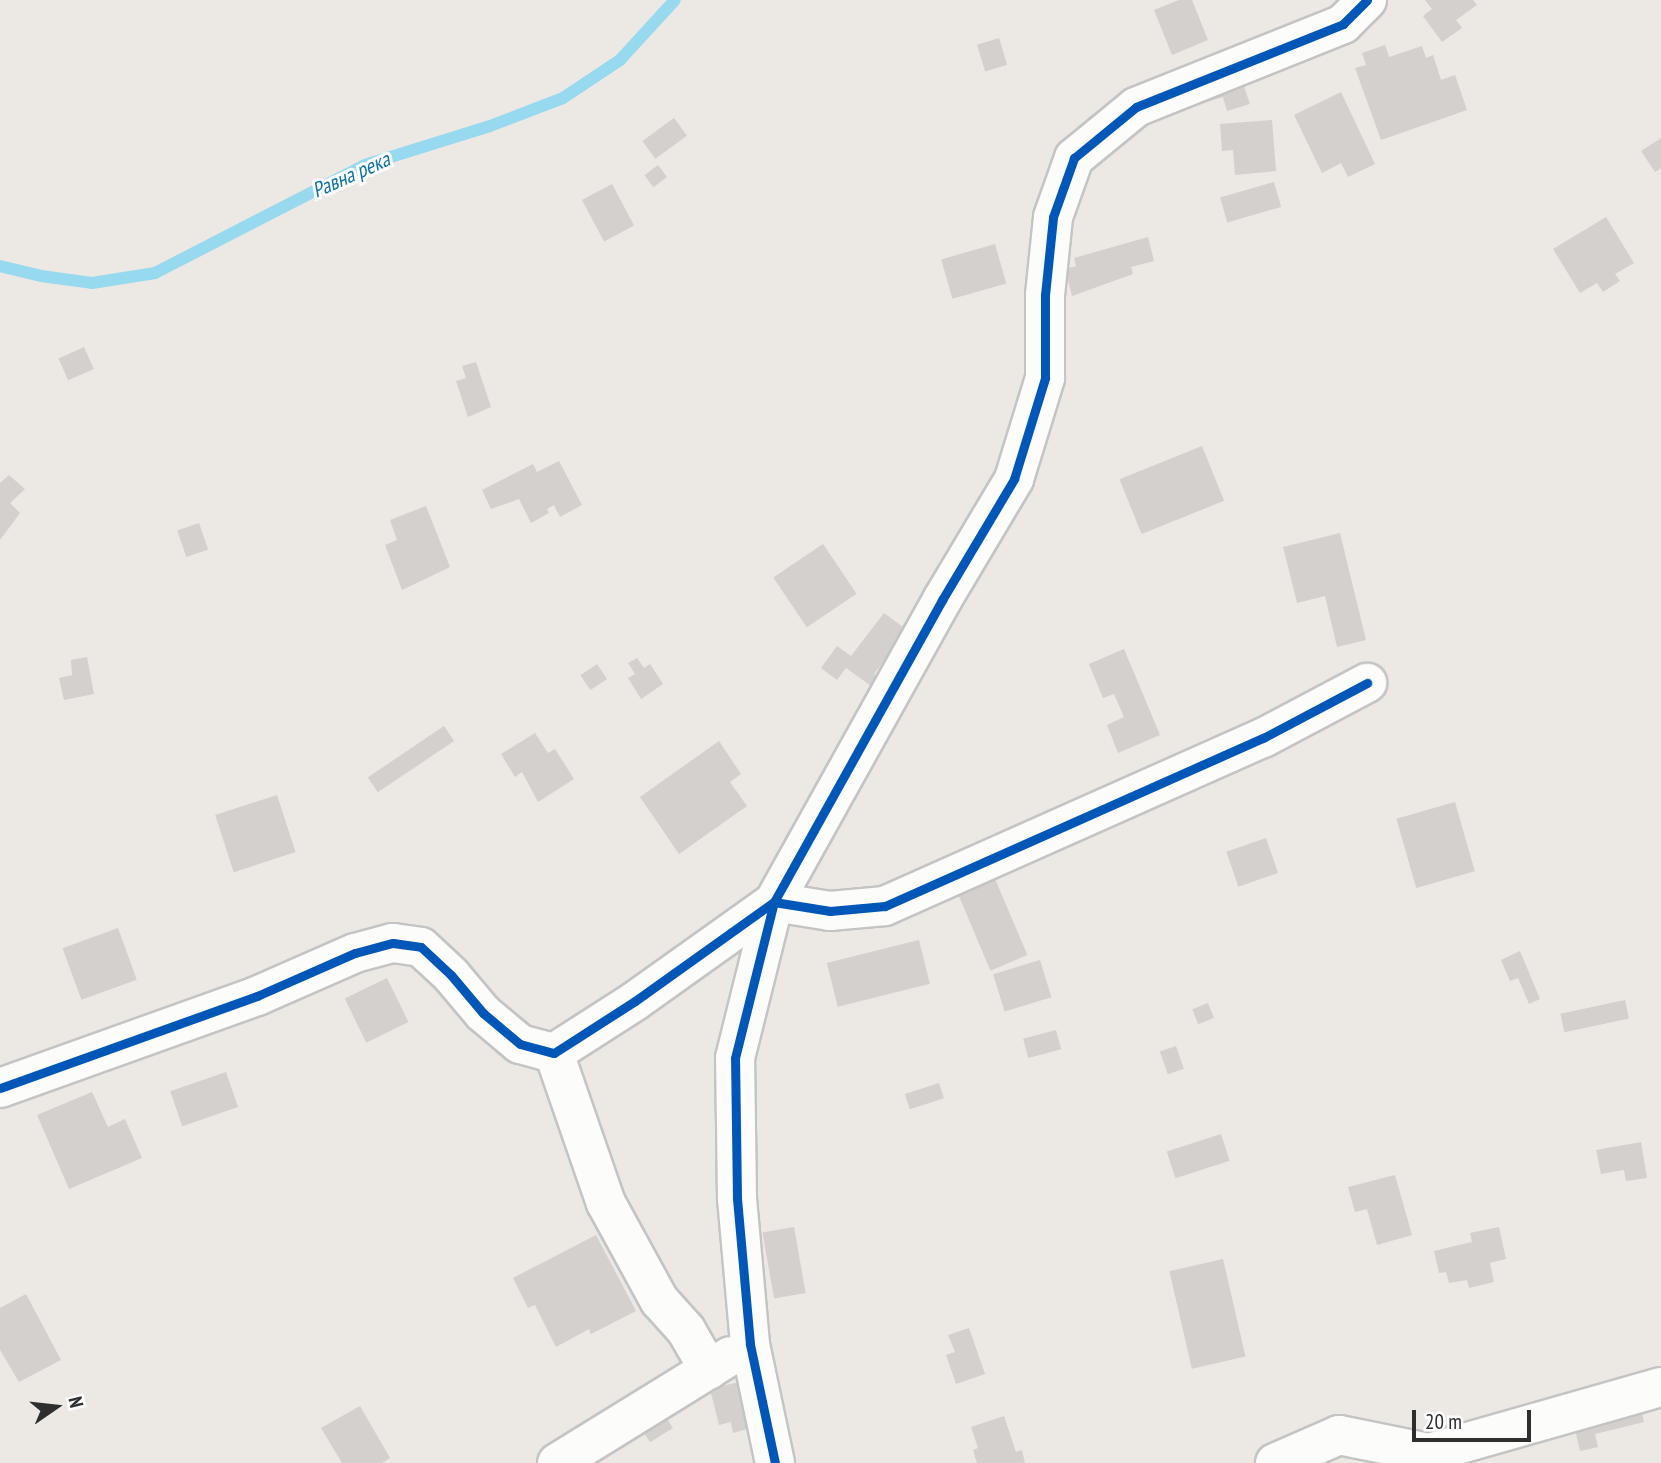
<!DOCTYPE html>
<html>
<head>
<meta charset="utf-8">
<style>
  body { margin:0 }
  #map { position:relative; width:1661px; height:1463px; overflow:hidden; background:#ece8e4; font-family:"PT Sans Narrow",sans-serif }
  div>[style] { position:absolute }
  .stream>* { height:12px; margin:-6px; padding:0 6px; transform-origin:6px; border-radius:6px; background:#97d9ee }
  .building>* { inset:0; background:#d3d0cd; transform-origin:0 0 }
  .roads { filter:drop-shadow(2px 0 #c5c4c5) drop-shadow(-2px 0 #c5c4c5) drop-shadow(0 2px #c5c4c5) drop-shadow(0 -2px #c5c4c5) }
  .minor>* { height:38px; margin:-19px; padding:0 19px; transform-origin:19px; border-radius:19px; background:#fcfcfb }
  .cycleway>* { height:9px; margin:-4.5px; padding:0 4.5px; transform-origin:4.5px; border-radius:4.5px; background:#0057b8 }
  span { translate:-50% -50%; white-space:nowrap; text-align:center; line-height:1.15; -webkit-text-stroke:6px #fff; paint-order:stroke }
  .water-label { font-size:21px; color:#0a72a6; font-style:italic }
  .north { position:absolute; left:21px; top:1372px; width:70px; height:70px; -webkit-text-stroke:5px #fff; paint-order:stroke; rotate:76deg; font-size:19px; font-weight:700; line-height:28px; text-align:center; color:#2e2e2e }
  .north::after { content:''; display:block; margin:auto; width:24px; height:32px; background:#2e2e2e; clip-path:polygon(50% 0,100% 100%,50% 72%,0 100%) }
  .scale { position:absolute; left:1412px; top:1410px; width:119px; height:32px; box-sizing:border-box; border:4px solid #2e2e2e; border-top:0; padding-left:9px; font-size:21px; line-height:24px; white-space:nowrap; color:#2e2e2e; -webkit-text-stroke:5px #fff; paint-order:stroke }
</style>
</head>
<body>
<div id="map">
  <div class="stream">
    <div style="left:0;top:266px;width:42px;rotate:13.7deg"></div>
    <div style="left:41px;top:276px;width:51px;rotate:7.8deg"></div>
    <div style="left:92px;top:283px;width:64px;rotate:-9deg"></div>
    <div style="left:155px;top:273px;width:236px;rotate:-27.2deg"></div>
    <div style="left:365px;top:165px;width:131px;rotate:-17.3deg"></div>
    <div style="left:490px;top:126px;width:78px;rotate:-21deg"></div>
    <div style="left:563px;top:98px;width:69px;rotate:-33.7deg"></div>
    <div style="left:620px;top:60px;width:81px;rotate:-47.5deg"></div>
  </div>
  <div class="building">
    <div style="clip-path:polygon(1179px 0,1192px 0,1208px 40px,1172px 55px,1154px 10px)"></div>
    <div style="clip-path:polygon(1425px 0,1473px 0,1477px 5px,1456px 20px,1462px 28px,1442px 42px,1423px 16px,1432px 9px)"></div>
    <div style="left:999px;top:38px;width:28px;height:23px;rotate:73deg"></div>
    <div style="clip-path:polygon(1385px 45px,1389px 57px,1422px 46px,1426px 58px,1433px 55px,1441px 80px,1455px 75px,1467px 110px,1381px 140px,1355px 68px,1366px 65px,1362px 53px)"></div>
    <div style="clip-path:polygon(1240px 75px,1250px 104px,1227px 111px,1223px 97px,1161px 116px)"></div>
    <div style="clip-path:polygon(1341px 92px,1375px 164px,1348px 177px,1341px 163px,1322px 173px,1294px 115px)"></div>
    <div style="left:674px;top:118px;width:22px;height:39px;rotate:54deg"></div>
    <div style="clip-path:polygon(1272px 120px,1276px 171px,1235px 175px,1233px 150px,1222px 151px,1220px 124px)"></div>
    <div style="clip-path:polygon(1661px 138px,1661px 168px,1655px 172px,1641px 151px)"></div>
    <div style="left:658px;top:165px;width:15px;height:17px;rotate:53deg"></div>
    <div style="left:1274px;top:182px;width:26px;height:56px;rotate:74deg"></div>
    <div style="left:612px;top:184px;width:47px;height:34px;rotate:62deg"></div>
    <div style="clip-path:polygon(1606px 217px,1634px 263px,1615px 274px,1620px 281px,1603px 292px,1597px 283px,1580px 293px,1553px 249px)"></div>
    <div style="clip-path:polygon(1148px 237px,1154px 261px,1131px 267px,1133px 274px,1072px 296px,1065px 269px,1076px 266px,1074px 258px)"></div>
    <div style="left:995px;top:244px;width:41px;height:56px;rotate:74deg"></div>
    <div style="left:84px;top:347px;width:24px;height:28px;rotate:66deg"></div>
    <div style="clip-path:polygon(476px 362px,491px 407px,468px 417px,456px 381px,466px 378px,462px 366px)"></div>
    <div style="left:1202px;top:446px;width:59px;height:89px;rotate:68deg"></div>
    <div style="clip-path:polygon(559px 461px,582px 505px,560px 517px,554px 505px,547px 509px,549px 513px,531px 523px,519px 499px,491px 509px,482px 490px,533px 464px,537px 472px)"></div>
    <div style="clip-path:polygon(9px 475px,25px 489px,10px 503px,20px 513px,0 540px,0 483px)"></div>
    <div style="clip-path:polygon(426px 506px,450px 567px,402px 590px,385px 545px,397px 540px,390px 520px)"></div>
    <div style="left:199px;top:523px;width:28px;height:23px;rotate:71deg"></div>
    <div style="clip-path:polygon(1340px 533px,1366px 640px,1337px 647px,1325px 596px,1297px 603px,1283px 547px)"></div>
    <div style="left:823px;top:544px;width:60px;height:60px;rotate:56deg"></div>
    <div style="clip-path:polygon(884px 613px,907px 630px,874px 674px,881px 679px,874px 688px,846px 668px,837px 680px,821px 668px,837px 646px,851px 656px)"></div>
    <div style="clip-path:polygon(1124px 649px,1160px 735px,1118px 753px,1107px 725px,1124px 717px,1114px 694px,1103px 698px,1089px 664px)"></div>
    <div style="clip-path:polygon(87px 657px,94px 694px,64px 700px,59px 678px,72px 675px,71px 660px)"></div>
    <div style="clip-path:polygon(637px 658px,644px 668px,650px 664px,663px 684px,641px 699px,628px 678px,635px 674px,628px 663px)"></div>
    <div style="left:597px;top:664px;width:18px;height:20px;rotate:56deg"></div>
    <div style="left:444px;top:726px;width:18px;height:92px;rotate:56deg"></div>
    <div style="clip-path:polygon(535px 733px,548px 753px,555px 749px,574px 779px,538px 802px,522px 772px,515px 777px,501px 754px)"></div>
    <div style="clip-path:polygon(719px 741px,741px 774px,730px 782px,747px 806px,679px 854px,640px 797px)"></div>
    <div style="left:277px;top:795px;width:60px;height:65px;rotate:72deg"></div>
    <div style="left:1455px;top:802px;width:72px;height:61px;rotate:74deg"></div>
    <div style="left:1266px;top:838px;width:37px;height:42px;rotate:71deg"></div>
    <div style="left:993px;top:874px;width:88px;height:40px;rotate:67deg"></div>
    <div style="left:118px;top:928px;width:55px;height:59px;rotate:70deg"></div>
    <div style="left:919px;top:940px;width:45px;height:95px;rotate:76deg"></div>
    <div style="clip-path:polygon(1520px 951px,1540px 999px,1529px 1004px,1518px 978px,1510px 981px,1501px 960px)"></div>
    <div style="left:1040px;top:960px;width:39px;height:49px;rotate:73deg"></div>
    <div style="left:387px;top:978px;width:49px;height:47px;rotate:64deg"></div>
    <div style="left:1625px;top:1000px;width:19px;height:66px;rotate:78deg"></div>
    <div style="left:1208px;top:1003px;width:16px;height:17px;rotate:68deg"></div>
    <div style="left:1056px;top:1030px;width:20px;height:34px;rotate:75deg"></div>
    <div style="left:1176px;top:1046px;width:24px;height:17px;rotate:71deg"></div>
    <div style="left:226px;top:1072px;width:37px;height:59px;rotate:71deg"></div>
    <div style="left:939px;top:1083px;width:16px;height:36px;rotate:72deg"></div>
    <div style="clip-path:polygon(92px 1092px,108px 1127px,125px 1119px,142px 1158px,69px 1189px,37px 1115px)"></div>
    <div style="left:1221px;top:1134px;width:28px;height:57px;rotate:72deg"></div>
    <div style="clip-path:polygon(1641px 1142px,1647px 1178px,1626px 1181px,1624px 1170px,1601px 1174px,1596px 1150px)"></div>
    <div style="clip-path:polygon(1395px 1175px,1412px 1235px,1377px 1245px,1367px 1209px,1355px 1212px,1348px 1187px)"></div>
    <div style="left:794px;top:1227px;width:67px;height:32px;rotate:80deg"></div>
    <div style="clip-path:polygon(1499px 1227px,1506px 1259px,1490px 1263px,1494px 1282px,1469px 1288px,1467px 1280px,1449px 1283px,1446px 1272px,1439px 1273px,1434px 1251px,1472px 1242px,1470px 1233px)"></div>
    <div style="clip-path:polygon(596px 1235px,636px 1311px,591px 1334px,589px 1329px,556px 1347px,535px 1305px,528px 1308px,513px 1278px)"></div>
    <div style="left:1223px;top:1259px;width:100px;height:55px;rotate:77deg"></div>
    <div style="clip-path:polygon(26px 1294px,61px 1360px,19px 1382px,0 1350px,0 1308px)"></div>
    <div style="clip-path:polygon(969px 1328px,985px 1374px,956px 1384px,946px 1355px,955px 1352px,948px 1335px)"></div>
    <div style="clip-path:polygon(743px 1381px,754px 1427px,733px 1433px,731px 1422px,719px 1425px,710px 1389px)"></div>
    <div style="clip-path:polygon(1639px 1400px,1644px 1422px,1595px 1434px,1598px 1447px,1580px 1451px,1574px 1425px)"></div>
    <div style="clip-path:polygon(360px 1406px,390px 1458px,382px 1463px,342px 1463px,321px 1428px)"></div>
    <div style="clip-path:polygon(1004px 1416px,1016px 1452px,1022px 1450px,1025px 1463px,977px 1463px,973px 1450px,978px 1448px,971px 1427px)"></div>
    <div style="left:666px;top:1417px;width:13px;height:27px;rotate:58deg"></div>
  </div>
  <div class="roads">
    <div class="minor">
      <div style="left:554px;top:1053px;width:159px;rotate:70.9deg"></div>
      <div style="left:606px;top:1203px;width:111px;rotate:61.3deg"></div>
      <div style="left:659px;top:1300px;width:40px;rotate:48deg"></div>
      <div style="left:686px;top:1330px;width:46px;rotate:60.1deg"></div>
      <div style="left:0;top:1088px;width:273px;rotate:-19.7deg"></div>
      <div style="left:257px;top:996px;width:107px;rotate:-23.7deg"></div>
      <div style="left:355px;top:953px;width:39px;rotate:-15deg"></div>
      <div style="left:393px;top:943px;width:28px;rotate:8deg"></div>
      <div style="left:421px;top:947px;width:41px;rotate:43deg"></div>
      <div style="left:451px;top:975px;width:50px;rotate:49.9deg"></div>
      <div style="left:483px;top:1013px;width:48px;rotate:40deg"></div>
      <div style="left:520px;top:1044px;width:35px;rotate:15deg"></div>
      <div style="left:554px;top:1053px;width:96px;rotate:-32.7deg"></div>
      <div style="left:635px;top:1001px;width:171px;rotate:-35.5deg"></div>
      <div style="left:774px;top:902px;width:57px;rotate:9.1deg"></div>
      <div style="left:830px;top:911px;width:55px;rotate:-5.2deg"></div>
      <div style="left:885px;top:906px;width:414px;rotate:-24deg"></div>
      <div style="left:1263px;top:738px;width:118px;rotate:-27.9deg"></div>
      <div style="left:557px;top:1463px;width:203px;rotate:-31.7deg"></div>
      <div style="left:775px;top:1463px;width:122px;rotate:-101.9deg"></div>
      <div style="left:750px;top:1344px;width:147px;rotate:-95.1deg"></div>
      <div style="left:737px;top:1198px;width:140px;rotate:-90.8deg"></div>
      <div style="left:735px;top:1058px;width:161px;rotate:-76deg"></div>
      <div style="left:774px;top:902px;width:346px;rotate:-60.9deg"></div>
      <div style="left:942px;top:600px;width:141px;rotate:-59.2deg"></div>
      <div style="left:1014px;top:479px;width:106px;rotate:-72.9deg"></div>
      <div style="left:1045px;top:378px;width:83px;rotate:-90deg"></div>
      <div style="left:1045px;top:295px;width:78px;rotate:-84.1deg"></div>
      <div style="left:1053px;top:217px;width:63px;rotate:-70.4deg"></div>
      <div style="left:1074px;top:158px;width:80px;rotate:-39.4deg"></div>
      <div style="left:1136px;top:107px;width:223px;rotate:-21.8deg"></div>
      <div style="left:1343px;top:24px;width:34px;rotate:-45deg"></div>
      <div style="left:1275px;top:1463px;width:70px;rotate:-23.6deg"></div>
      <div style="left:1339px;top:1435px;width:92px;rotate:11.3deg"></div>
      <div style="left:1429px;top:1453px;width:241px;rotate:-15.9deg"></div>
    </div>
  </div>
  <div class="cycleway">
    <div style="left:0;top:1088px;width:273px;rotate:-19.7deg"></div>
    <div style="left:257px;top:996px;width:107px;rotate:-23.7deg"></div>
    <div style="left:355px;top:953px;width:39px;rotate:-15deg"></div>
    <div style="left:393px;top:943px;width:28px;rotate:8deg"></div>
    <div style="left:421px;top:947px;width:41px;rotate:43deg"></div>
    <div style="left:451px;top:975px;width:50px;rotate:49.9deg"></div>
    <div style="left:483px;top:1013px;width:48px;rotate:40deg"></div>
    <div style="left:520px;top:1044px;width:35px;rotate:15deg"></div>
    <div style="left:554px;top:1053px;width:96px;rotate:-32.7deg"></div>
    <div style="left:635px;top:1001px;width:171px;rotate:-35.5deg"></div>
    <div style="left:774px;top:902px;width:57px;rotate:9.1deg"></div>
    <div style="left:830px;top:911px;width:55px;rotate:-5.2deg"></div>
    <div style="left:885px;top:906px;width:414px;rotate:-24deg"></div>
    <div style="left:1263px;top:738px;width:118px;rotate:-27.9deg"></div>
    <div style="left:775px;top:1463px;width:122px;rotate:-101.9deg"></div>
    <div style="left:750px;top:1344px;width:147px;rotate:-95.1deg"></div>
    <div style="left:737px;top:1198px;width:140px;rotate:-90.8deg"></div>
    <div style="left:735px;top:1058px;width:161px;rotate:-76deg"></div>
    <div style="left:774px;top:902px;width:346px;rotate:-60.9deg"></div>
    <div style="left:942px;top:600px;width:141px;rotate:-59.2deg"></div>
    <div style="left:1014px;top:479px;width:106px;rotate:-72.9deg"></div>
    <div style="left:1045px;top:378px;width:83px;rotate:-90deg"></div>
    <div style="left:1045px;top:295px;width:78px;rotate:-84.1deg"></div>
    <div style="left:1053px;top:217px;width:63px;rotate:-70.4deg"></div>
    <div style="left:1074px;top:158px;width:80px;rotate:-39.4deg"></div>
    <div style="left:1136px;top:107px;width:223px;rotate:-21.8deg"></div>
    <div style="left:1343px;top:24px;width:34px;rotate:-45deg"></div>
  </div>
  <div class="water-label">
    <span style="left:351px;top:175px;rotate:-24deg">Равна река</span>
  </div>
  <div class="north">N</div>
  <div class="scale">20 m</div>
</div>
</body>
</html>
